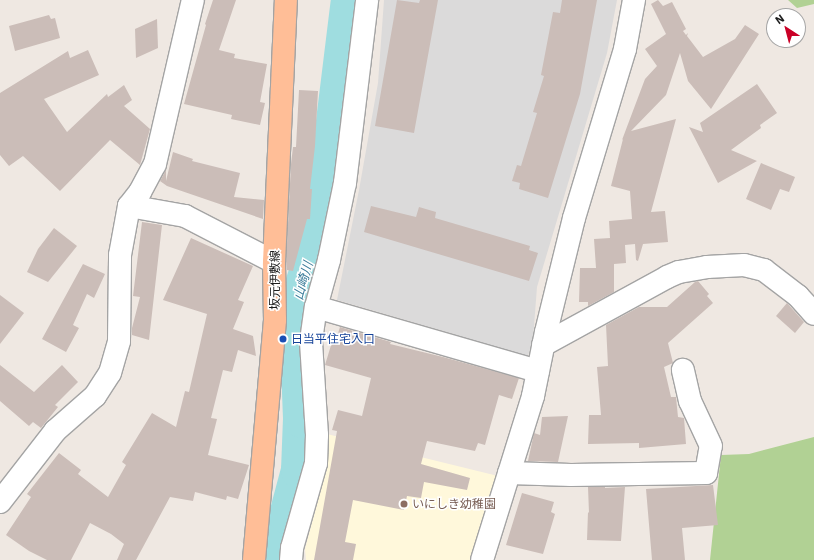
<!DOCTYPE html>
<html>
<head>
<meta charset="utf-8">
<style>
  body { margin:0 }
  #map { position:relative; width:814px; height:560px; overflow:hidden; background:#efe8e2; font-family:"IBM Plex Sans","Noto Sans JP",sans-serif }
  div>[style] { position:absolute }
  .residential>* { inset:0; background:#dbdada }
  .education>* { inset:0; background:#fff8db }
  .forest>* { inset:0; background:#b1d194 }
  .river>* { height:39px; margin:-19.5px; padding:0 19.5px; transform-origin:19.5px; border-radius:19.5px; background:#9fdde0 }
  .building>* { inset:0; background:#cbbdb8 }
  .roads { filter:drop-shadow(1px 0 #a4a4a4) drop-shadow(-1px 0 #a4a4a4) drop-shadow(0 1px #a4a4a4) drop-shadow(0 -1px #a4a4a4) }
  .minor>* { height:22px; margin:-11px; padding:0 11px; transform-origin:11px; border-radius:11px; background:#fff }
  .major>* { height:22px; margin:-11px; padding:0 11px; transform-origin:11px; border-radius:11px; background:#ffbe97 }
  .dots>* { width:11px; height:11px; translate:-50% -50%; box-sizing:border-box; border:2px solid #fff; border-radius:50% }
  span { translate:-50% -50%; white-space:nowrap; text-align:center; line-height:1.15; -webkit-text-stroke:3px #fff; paint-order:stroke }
  .street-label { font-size:12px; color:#1d1d1d }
  .transit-label { font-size:12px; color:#164399 }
  .left { translate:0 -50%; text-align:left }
  .education-label { font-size:12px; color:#785e54 }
  .water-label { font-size:13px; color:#3c7d9b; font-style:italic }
  .north { position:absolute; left:766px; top:8px; width:40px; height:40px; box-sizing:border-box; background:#fff; border:1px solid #a5a5a5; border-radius:50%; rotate:324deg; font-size:11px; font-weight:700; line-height:16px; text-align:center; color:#1d1d1d }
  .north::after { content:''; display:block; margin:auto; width:14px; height:18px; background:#ca0026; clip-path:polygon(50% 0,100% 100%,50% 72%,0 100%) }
</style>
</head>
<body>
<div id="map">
  <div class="residential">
    <div style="clip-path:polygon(384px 0,617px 0,607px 53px,537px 287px,533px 339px,528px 356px,337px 300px,359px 190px,378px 83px)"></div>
  </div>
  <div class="education">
    <div style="clip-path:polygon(327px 434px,498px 476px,473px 560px,306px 560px,305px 549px,324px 478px)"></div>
  </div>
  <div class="forest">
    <div style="clip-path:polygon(788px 0,814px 0,814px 4px,797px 8px)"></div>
    <div style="clip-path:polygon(814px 437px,814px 560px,710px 560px,721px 455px,749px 454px)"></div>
  </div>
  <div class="river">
    <div style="left:274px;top:560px;width:12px;rotate:-90deg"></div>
    <div style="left:274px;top:548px;width:36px;rotate:-67deg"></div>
    <div style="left:288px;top:515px;width:47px;rotate:-75.1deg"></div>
    <div style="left:300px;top:470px;width:52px;rotate:-87.8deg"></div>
    <div style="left:302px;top:418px;width:53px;rotate:-92.2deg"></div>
    <div style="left:300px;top:365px;width:49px;rotate:-98.3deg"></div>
    <div style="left:293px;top:317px;width:47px;rotate:-71.6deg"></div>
    <div style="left:308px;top:272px;width:88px;rotate:-77.5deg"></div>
    <div style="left:327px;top:186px;width:187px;rotate:-83deg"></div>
  </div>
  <div class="building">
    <div style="clip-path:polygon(213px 0,236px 0,219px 50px,235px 54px,234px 58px,267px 64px,260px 102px,265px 103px,260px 125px,231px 119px,232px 115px,184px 104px,206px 25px,205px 24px)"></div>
    <div style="clip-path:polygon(397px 0,419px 3px,420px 0,438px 0,414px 133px,375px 126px)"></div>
    <div style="clip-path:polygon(562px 0,597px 0,580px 94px,548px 198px,519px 189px,520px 183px,512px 181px,517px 165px,521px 166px,537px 113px,533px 112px,544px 76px,541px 75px,553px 12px,560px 13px)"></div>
    <div style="clip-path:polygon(658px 0,663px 6px,672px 2px,686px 29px,683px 31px,686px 35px,688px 33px,687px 36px,703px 57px,735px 39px,745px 25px,759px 34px,711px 109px,688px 81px,680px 53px,666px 95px,631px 131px,676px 119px,651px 212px,665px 211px,668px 242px,643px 244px,638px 261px,636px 260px,635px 244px,625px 245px,626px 263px,614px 264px,614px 292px,588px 306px,588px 302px,579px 302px,580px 268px,596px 268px,594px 239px,610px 238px,609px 221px,632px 219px,630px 191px,611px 186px,623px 139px,622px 140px,645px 79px,657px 66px,645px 49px,666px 34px,651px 4px)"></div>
    <div style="clip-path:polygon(49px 15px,51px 19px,55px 18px,60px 38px,15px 51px,9px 26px)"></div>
    <div style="clip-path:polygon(157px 19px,158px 48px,136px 58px,135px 29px)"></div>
    <div style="clip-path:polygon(88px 50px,99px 75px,44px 99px,67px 132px,107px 94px,108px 97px,124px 85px,132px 100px,124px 106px,150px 129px,140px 165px,110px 140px,60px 191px,23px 156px,9px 166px,0 155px,0 93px,68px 51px,70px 58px)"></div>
    <div style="clip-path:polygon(757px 84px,777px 113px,760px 125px,761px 128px,731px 150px,757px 161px,718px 183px,689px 127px,703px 132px,700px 123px)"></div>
    <div style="clip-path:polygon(299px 90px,318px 91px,315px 146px,310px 189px,312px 189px,310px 219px,307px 219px,293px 271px,287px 270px,286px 262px,291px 164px,293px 147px,296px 147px)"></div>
    <div style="clip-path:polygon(173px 152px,193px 159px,192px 161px,240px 173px,234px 197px,264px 200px,263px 219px,167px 186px,160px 181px,166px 170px,166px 181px)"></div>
    <div style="clip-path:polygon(761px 163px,795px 177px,789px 192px,780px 189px,771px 210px,746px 199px)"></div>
    <div style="clip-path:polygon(371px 206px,416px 217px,419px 207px,436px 212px,435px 218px,530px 246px,529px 250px,538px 253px,529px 281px,364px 232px)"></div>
    <div style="clip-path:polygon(142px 222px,162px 225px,149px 340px,132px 335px,132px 328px,140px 297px,133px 296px)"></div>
    <div style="clip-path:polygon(54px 228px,77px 246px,48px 282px,27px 272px,38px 249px)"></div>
    <div style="clip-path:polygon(191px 238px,253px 266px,238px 300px,244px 302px,233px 329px,253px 336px,256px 356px,238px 350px,232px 372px,223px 370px,211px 418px,217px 419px,208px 455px,249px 465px,238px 499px,227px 496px,226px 500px,195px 492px,193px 501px,170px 497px,136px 560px,117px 560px,124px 544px,111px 534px,90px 523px,71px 560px,47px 560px,29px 551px,6px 535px,31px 497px,27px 494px,59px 453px,81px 470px,78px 474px,108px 497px,126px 465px,122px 462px,152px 413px,176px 427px,185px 391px,189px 392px,207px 314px,163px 300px)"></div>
    <div style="clip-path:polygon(83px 264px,105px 274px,94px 298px,87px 294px,73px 325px,79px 328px,66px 352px,42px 339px)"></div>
    <div style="clip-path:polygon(698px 281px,709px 294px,707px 296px,713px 303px,668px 343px,673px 363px,664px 367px,671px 397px,676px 397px,678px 417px,684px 418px,686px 444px,639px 448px,639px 443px,588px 444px,589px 415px,601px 415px,597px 367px,608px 366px,606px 325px,639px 307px,667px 307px,695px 282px)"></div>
    <div style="clip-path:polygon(0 295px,24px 313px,0 344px)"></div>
    <div style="clip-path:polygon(787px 303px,804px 322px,795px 333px,776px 316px)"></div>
    <div style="clip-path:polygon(340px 327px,391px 342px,390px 344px,443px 357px,519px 378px,512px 399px,499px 395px,485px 445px,478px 443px,475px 451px,427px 441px,421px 464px,470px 478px,467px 490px,424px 482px,421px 498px,407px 496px,404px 510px,353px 500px,345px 542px,356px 544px,353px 560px,314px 560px,337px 431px,332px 430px,338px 410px,362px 416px,371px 378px,325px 365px,332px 342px,335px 343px)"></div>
    <div style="clip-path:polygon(0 365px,34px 392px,62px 365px,78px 382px,55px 405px,58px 407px,41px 428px,33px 422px,29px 426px,0 401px)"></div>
    <div style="clip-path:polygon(568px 416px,558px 462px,528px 461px,534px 433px,540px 435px,542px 417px)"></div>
    <div style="clip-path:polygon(713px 485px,718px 525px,682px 528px,685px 560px,652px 560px,646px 489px)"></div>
    <div style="clip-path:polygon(588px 487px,605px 487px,605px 488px,625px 487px,621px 541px,587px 540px,588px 512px,589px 513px)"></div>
    <div style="clip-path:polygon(522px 493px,554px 502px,551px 512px,555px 514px,543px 554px,506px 545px)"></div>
  </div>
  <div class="roads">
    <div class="minor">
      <div style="left:129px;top:206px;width:57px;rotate:10.1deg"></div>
      <div style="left:185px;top:216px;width:100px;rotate:27.3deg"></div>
      <div style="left:316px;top:307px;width:231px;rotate:16.1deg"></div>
      <div style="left:543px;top:345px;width:141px;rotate:-28.7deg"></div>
      <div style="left:667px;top:277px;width:13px;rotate:-23deg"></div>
      <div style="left:679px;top:272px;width:28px;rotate:-10deg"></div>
      <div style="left:707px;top:267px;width:37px;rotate:-3deg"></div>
      <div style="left:744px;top:265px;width:21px;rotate:14deg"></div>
      <div style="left:764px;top:270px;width:43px;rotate:37.4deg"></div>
      <div style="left:798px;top:296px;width:24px;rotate:48deg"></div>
      <div style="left:509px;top:473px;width:62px;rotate:1.8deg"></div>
      <div style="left:571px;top:475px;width:135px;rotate:-0.8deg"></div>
      <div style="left:706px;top:473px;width:27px;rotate:-80deg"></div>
      <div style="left:711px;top:446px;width:50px;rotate:-115deg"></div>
      <div style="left:690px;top:401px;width:32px;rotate:-103deg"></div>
      <div style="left:0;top:502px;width:90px;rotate:-52.2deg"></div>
      <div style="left:55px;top:431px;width:53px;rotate:-41.2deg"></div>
      <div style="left:95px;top:396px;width:27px;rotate:-57deg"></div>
      <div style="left:110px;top:373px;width:33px;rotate:-74deg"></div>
      <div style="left:119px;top:341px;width:86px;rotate:-89.3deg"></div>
      <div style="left:120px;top:255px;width:50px;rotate:-79.6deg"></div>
      <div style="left:129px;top:206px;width:18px;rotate:-52deg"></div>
      <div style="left:140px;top:192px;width:32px;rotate:-62deg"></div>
      <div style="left:155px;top:164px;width:168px;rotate:-77deg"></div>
      <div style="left:291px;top:560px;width:12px;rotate:-85deg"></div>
      <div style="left:292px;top:548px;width:88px;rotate:-74.2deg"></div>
      <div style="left:316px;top:463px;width:28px;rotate:-88deg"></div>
      <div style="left:317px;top:435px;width:94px;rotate:-93.7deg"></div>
      <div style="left:311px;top:341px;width:34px;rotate:-82deg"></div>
      <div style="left:316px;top:307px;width:49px;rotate:-74.5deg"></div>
      <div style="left:329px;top:260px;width:79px;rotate:-78.3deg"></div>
      <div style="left:345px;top:183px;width:184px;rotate:-83.1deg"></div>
      <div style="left:482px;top:560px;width:172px;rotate:-72.7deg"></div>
      <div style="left:533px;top:396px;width:65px;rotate:-78.5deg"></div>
      <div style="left:546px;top:332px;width:117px;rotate:-76.2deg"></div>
      <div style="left:574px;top:218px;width:177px;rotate:-73.2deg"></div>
      <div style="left:625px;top:49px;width:50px;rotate:-79.6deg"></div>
    </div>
    <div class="major">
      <div style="left:254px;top:560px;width:241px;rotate:-85deg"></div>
      <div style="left:275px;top:320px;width:58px;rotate:-91deg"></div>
      <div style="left:274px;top:262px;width:262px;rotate:-87.4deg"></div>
    </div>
  </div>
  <div class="dots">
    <div style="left:283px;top:339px;background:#1a4fb4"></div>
    <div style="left:404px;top:504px;background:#8d6e63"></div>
  </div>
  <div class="street-label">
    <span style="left:275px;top:280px;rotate:-90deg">坂元伊敷線</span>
  </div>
  <div class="transit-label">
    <span class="left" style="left:291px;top:339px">日当平住宅入口</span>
  </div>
  <div class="education-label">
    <span class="left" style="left:412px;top:504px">いにしき幼稚園</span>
  </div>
  <div class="water-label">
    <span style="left:304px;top:281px;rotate:-74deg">山崎川</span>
  </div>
  <div class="north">N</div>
</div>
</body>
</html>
